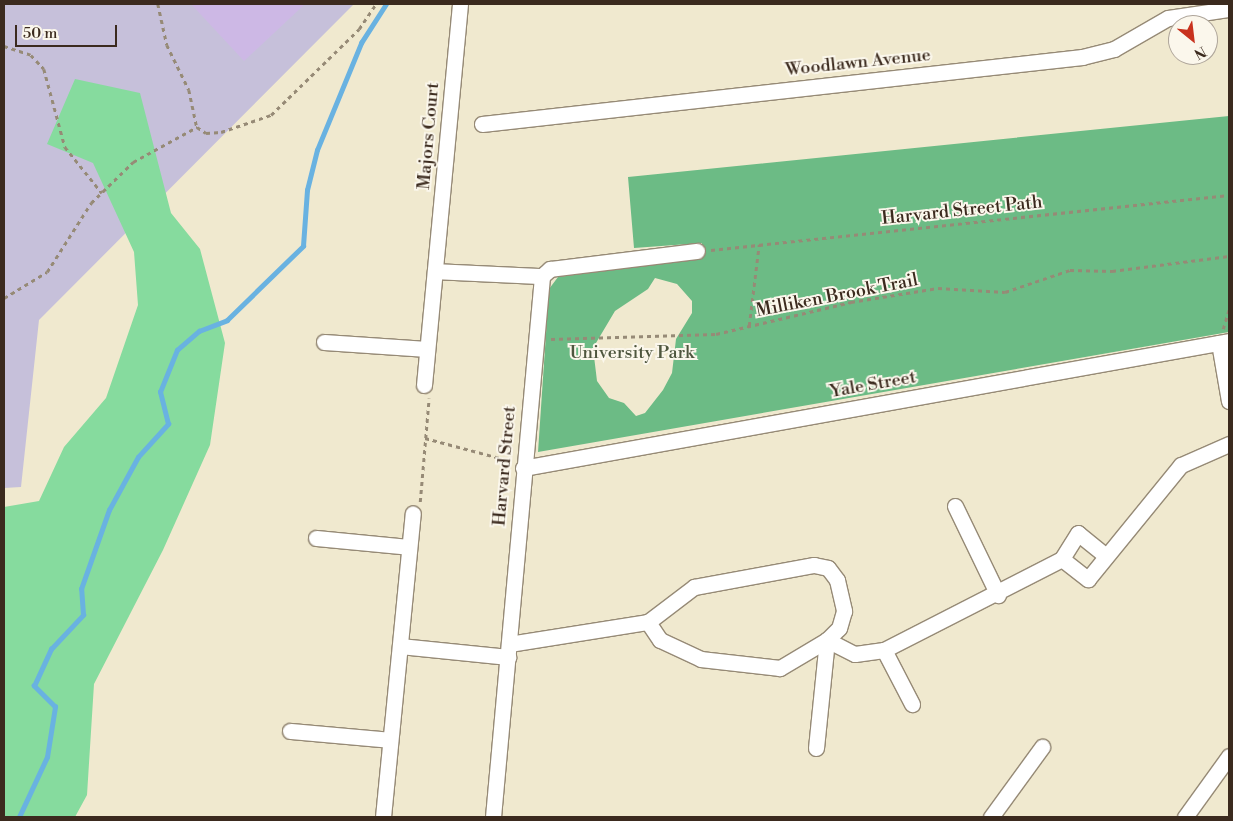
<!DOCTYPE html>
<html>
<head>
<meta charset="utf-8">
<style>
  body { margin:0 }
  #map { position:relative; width:1233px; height:821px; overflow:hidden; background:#f0e9cf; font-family:"Libre Bodoni",serif }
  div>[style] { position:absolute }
  .industrial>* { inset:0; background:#c6c0da }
  .green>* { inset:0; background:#86db9e }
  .forest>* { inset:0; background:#6cbb85 }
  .stream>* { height:4.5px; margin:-2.25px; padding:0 2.25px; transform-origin:2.25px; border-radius:2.25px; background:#69b2e1 }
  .building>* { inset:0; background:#cdb8e5 }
  .path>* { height:2.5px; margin-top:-1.25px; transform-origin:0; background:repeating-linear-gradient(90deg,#968a76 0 4px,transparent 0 8px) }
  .roads { filter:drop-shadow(1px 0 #968a76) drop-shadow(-1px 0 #968a76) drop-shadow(0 1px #968a76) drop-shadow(0 -1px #968a76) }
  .minor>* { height:15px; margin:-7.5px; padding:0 7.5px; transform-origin:7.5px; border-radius:7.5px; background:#fff }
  span { translate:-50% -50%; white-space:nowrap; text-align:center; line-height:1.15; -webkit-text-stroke:4px #fbf7ec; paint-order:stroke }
  .street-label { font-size:18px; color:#3b2a1e }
  .park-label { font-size:18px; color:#4e563e }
  .frame { position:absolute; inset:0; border:5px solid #3b2a1e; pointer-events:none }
  .north { position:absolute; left:1168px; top:15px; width:50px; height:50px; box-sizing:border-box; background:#fbf7ec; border:1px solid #aea59a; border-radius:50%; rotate:151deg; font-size:14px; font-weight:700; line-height:20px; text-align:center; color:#3b2a1e }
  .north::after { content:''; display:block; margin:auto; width:18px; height:22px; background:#c8321e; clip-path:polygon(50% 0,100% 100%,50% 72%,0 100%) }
  .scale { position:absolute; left:15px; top:25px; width:102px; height:22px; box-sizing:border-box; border:2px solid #3b2a1e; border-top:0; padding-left:6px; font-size:15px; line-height:18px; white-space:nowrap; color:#3b2a1e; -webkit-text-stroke:4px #fbf7ec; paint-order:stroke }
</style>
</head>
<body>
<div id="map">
  <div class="industrial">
    <div style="clip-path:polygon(4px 4px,354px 4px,39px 320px,21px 487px,4px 488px)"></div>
  </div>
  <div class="green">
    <div style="clip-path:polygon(75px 79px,140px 93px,171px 213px,200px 249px,225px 343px,210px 445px,163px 550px,94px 684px,87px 795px,75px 817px,4px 817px,4px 507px,39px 501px,64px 447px,106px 398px,138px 305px,134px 252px,93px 163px,47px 144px)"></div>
  </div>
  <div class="forest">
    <div style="clip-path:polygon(evenodd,1229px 116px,1229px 332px,538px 452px,549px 289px,558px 277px,701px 259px,702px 243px,634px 248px,628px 177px,1229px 116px,655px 278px,677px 284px,692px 301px,692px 313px,676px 339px,672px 373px,663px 390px,645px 413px,636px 416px,624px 403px,609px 398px,597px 381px,593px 348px,615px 311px,648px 289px,655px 278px)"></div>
  </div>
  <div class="stream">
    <div style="left:19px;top:817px;width:66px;rotate:-65deg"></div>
    <div style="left:47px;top:757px;width:51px;rotate:-80.9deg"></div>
    <div style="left:55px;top:707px;width:30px;rotate:-135deg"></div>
    <div style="left:34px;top:686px;width:41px;rotate:-65.3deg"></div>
    <div style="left:51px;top:649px;width:47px;rotate:-46.7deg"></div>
    <div style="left:83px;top:615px;width:26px;rotate:-94deg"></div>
    <div style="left:81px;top:589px;width:84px;rotate:-70.5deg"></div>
    <div style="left:109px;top:510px;width:60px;rotate:-61.3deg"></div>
    <div style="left:138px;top:457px;width:45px;rotate:-47.7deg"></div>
    <div style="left:168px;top:424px;width:33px;rotate:-104deg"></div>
    <div style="left:160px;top:392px;width:45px;rotate:-68deg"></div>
    <div style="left:177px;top:350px;width:29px;rotate:-41deg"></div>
    <div style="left:199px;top:331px;width:30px;rotate:-21deg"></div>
    <div style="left:227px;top:320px;width:106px;rotate:-44.2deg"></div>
    <div style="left:303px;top:246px;width:56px;rotate:-85.9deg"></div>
    <div style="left:307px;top:190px;width:41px;rotate:-76deg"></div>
    <div style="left:317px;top:150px;width:116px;rotate:-67.6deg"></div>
    <div style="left:361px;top:43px;width:46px;rotate:-57.3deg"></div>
  </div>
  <div class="building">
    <div style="clip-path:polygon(191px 4px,305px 4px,244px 61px)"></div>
  </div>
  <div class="path">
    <div style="left:158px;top:4px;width:42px;rotate:77.6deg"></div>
    <div style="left:167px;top:45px;width:50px;rotate:63.9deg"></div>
    <div style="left:189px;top:90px;width:38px;rotate:78deg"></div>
    <div style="left:4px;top:46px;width:28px;rotate:18deg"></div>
    <div style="left:31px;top:55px;width:19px;rotate:47deg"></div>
    <div style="left:44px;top:69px;width:81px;rotate:74.9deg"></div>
    <div style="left:65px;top:147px;width:59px;rotate:51.2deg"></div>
    <div style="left:711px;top:250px;width:521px;rotate:-6.06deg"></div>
    <div style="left:4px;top:298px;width:50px;rotate:-31.2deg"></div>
    <div style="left:47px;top:272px;width:82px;rotate:-57.5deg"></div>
    <div style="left:91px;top:203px;width:59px;rotate:-44.3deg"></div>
    <div style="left:133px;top:162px;width:73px;rotate:-28.7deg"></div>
    <div style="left:197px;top:127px;width:11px;rotate:34deg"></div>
    <div style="left:206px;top:133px;width:15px;rotate:-4deg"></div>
    <div style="left:221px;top:132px;width:53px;rotate:-18.8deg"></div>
    <div style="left:271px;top:115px;width:123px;rotate:-44.3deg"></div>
    <div style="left:359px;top:29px;width:30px;rotate:-56deg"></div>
    <div style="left:749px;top:326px;width:82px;rotate:-83deg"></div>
    <div style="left:1223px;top:329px;width:21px;rotate:-73deg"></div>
    <div style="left:551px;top:339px;width:165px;rotate:-1.7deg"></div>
    <div style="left:716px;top:334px;width:139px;rotate:-13.3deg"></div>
    <div style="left:851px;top:302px;width:88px;rotate:-9.1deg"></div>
    <div style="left:938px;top:288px;width:67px;rotate:3.4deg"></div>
    <div style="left:1005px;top:292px;width:69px;rotate:-18.7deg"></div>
    <div style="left:1070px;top:270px;width:42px;rotate:1.4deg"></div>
    <div style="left:1112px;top:271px;width:118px;rotate:-7.3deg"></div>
    <div style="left:425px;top:438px;width:89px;rotate:15deg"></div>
    <div style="left:420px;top:502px;width:104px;rotate:-85.1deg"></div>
  </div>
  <div class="roads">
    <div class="minor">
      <div style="left:482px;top:124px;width:604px;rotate:-6.37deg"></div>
      <div style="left:1082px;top:57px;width:33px;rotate:-14deg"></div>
      <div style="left:1114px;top:49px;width:62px;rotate:-29.9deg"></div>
      <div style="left:1168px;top:18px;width:62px;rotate:-8.4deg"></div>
      <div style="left:435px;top:271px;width:107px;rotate:2.7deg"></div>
      <div style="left:324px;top:342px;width:103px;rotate:3.9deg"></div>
      <div style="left:1219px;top:343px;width:59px;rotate:80.2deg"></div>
      <div style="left:424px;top:385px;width:383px;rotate:-84.6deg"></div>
      <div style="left:523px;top:468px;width:717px;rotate:-10.2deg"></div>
      <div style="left:955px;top:506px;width:99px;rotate:64.2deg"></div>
      <div style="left:316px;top:538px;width:93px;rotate:5.5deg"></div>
      <div style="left:1106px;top:556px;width:36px;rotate:-141deg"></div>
      <div style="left:1078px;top:533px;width:31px;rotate:122deg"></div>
      <div style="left:1062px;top:559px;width:33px;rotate:38deg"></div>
      <div style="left:1088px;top:579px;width:147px;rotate:-50.8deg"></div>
      <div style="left:1181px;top:465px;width:52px;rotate:-23.6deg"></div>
      <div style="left:509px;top:644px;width:141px;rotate:-9deg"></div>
      <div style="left:648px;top:622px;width:58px;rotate:-37.3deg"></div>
      <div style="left:694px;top:587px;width:122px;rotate:-10.4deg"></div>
      <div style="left:814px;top:565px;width:14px;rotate:12deg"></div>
      <div style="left:828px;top:568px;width:15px;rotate:53deg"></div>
      <div style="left:837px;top:580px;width:32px;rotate:77deg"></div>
      <div style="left:844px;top:611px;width:18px;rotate:106deg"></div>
      <div style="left:839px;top:628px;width:17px;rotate:135deg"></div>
      <div style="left:827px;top:640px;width:55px;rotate:149.2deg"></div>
      <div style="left:780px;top:668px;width:80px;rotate:-173.5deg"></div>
      <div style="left:701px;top:659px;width:45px;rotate:-155.1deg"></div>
      <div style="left:660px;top:640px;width:22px;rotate:-124deg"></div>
      <div style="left:400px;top:646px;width:109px;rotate:5.8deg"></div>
      <div style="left:884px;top:650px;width:61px;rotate:62.6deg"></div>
      <div style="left:290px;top:731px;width:100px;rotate:5.1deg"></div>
      <div style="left:816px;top:748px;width:109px;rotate:-84.2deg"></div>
      <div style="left:827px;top:640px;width:31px;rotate:27deg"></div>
      <div style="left:855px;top:654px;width:29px;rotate:-8deg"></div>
      <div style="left:884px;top:650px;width:200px;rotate:-27.1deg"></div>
      <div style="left:383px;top:817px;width:305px;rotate:-84.4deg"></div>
      <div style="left:493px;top:817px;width:543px;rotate:-84.82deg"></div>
      <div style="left:542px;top:276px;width:11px;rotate:-41deg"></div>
      <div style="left:550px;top:269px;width:148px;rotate:-7deg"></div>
      <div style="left:991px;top:817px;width:87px;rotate:-53.9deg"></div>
      <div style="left:1185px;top:817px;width:75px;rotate:-54.2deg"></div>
    </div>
  </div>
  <div class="street-label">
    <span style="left:858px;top:63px;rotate:-6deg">Woodlawn Avenue</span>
    <span style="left:429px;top:136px;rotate:-85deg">Majors Court</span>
    <span style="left:962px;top:211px;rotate:-6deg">Harvard Street Path</span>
    <span style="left:837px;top:296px;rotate:-11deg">Milliken Brook Trail</span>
    <span style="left:873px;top:385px;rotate:-10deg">Yale Street</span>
    <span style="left:505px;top:466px;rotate:-85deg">Harvard Street</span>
  </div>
  <div class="park-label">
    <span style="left:632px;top:353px">University Park</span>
  </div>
  <div class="frame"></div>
  <div class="north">N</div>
  <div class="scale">50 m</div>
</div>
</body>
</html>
